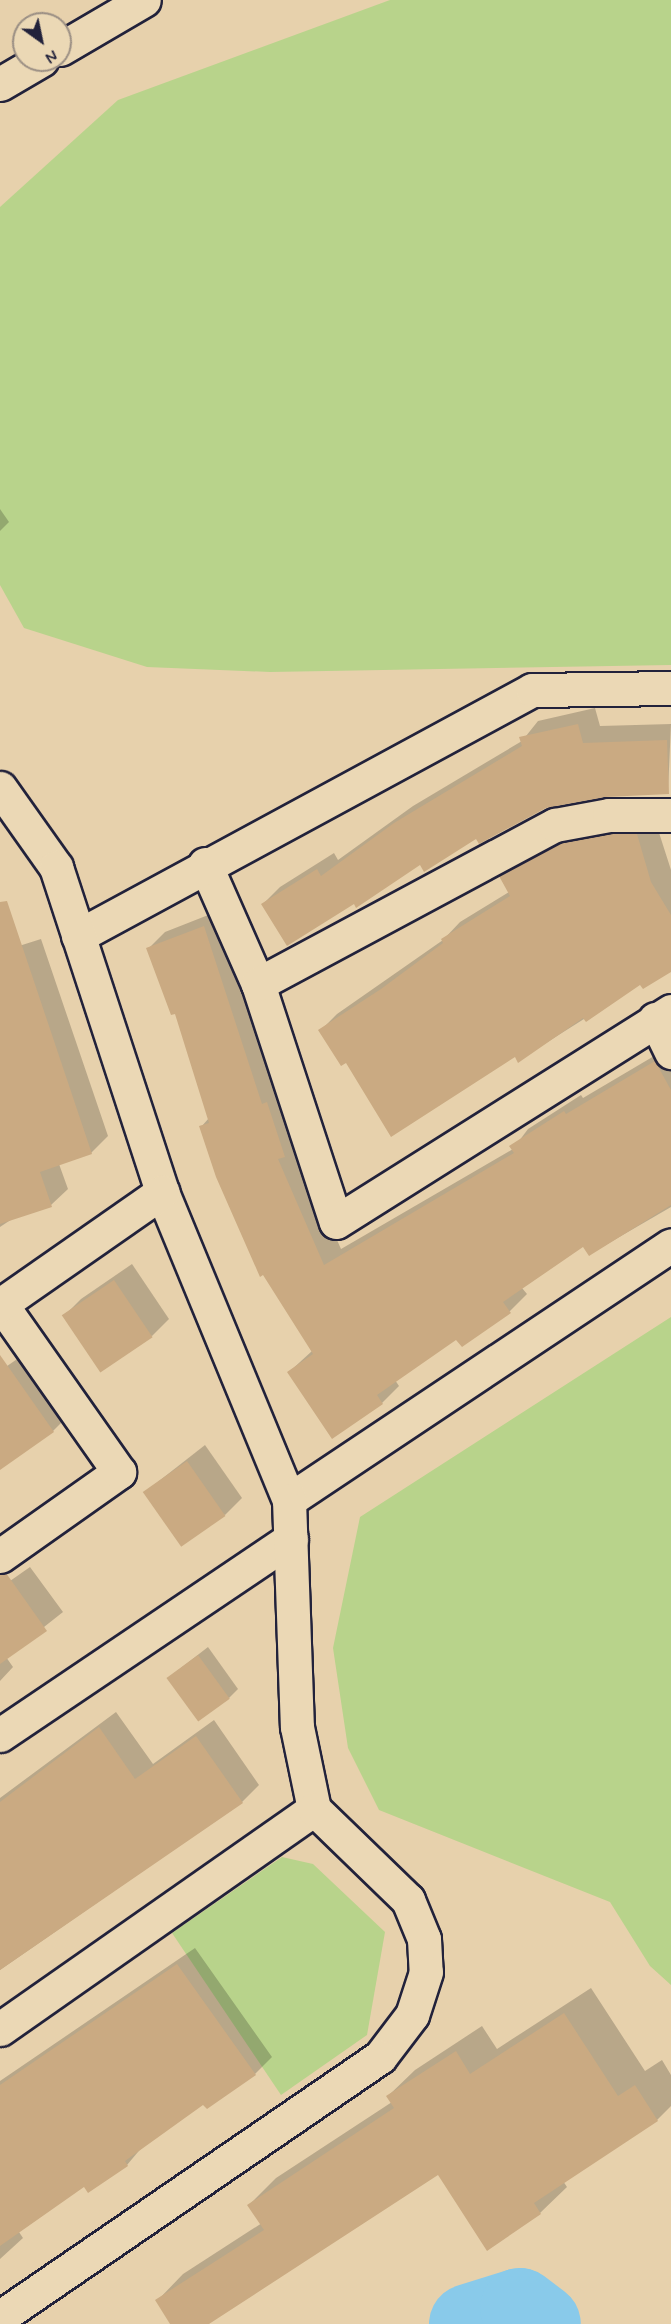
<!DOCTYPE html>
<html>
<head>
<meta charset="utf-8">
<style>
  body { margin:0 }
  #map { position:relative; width:671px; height:2324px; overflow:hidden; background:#e7d1ac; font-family:Mynerve,sans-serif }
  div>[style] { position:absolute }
  .green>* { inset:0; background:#b8d38b }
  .shadow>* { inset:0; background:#0003 }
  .river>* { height:80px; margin:-40px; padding:0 40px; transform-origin:40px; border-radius:40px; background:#89caea }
  .building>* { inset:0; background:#caaa82; transform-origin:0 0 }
  .roads { filter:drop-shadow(2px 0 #22223b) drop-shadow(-2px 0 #22223b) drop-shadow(0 2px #22223b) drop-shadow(0 -2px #22223b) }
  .street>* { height:33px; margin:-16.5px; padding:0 16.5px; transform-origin:16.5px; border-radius:16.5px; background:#ebd8b5 }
  .secondary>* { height:33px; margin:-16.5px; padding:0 16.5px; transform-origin:16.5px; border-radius:16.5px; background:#ebd8b5 }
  span { translate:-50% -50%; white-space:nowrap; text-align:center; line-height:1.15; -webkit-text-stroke:4.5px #ebd8b5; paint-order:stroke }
  .north { position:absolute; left:12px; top:12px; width:60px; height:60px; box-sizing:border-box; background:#ebd8b5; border:2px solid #9b8f84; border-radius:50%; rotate:147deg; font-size:16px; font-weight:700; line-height:24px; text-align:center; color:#22223b }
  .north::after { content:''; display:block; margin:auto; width:21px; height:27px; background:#22223b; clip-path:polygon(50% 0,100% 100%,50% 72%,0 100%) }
</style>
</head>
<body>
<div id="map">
  <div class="green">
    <div style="clip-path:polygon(390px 0,671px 0,671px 665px,270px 672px,147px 667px,24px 628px,0 585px,0 207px,118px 100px)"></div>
    <div style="clip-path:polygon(671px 1317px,671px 1985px,650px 1966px,610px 1902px,379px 1810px,348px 1748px,333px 1648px,360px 1517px)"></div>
    <div style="clip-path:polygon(282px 1857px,313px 1864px,385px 1932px,367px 2035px,281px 2095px,172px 1933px)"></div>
  </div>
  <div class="shadow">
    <div style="clip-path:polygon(0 509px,9px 522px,0 531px)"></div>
    <div style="clip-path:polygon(595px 708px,600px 726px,671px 724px,668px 792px,606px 795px,551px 805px,420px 863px,354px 902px,263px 904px,280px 887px,334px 853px,338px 860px,413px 806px,522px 741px,538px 721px)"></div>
    <div style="clip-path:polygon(654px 817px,671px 870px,671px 970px,641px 983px,519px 1060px,515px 1055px,346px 1061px,320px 1031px,337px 1014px,443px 940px,460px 922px,509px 892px,500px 877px,517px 860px,580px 826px)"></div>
    <div style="clip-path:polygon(221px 910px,295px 1145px,341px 1249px,513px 1149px,528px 1129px,581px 1095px,583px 1098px,671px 1046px,671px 1207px,590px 1254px,584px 1245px,522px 1288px,527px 1294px,510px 1311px,457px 1338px,395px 1380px,399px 1386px,382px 1403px,288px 1373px,312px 1351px,201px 1127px,209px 1118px,176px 1012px,148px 949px,165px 932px)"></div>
    <div style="clip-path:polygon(41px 939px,108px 1136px,91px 1153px,59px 1164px,68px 1189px,51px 1205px,12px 1219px,0 1227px,0 952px)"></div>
    <div style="clip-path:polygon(132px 1264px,169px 1319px,152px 1336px,64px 1316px,81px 1299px)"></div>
    <div style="clip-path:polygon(30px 1350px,73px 1411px,53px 1431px,0 1468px,0 1371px)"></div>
    <div style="clip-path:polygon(205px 1445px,242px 1498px,225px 1515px,145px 1492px)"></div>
    <div style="clip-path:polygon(30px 1567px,63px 1612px,6px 1657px,13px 1667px,0 1681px,0 1588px)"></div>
    <div style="clip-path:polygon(208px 1647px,238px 1689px,229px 1698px,168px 1678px)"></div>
    <div style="clip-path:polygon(116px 1712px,153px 1764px,214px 1720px,259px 1785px,242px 1802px,0 1970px,0 1798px)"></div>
    <div style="clip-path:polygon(195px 1948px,272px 2057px,255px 2074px,204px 2103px,143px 2146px,127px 2165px,85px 2185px,19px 2232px,23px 2238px,0 2259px,0 2081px)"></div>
    <div style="clip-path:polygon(591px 1988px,645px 2071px,662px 2060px,671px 2075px,671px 2106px,657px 2120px,563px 2181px,567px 2187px,540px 2213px,438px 2173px,206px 2324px,172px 2324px,157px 2301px,183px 2274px,262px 2223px,249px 2205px,276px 2178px,392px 2102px,388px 2096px,415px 2070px,482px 2026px,497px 2049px)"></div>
  </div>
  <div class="river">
    <div style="left:469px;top:2324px;width:53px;rotate:-17.4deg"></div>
    <div style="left:520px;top:2308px;width:26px;rotate:37deg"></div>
  </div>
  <div class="building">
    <div style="clip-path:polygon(578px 724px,583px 743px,667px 740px,669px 794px,606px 797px,546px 808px,479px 844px,476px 839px,424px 872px,420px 865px,356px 908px,354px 904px,287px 946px,261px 904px,317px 869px,321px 876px,394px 823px,522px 746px,519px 737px)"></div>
    <div style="clip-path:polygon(611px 834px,637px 834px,651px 882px,671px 915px,671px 972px,643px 989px,640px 985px,586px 1022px,583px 1018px,518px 1063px,515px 1057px,391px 1137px,346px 1063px,341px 1066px,318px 1030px,381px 989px,443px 943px,441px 939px,510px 896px,499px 876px,561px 843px)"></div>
    <div style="clip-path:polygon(7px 901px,92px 1154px,40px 1172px,52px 1207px,0 1224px,0 902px)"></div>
    <div style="clip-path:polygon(204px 926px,262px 1104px,267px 1102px,285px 1157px,278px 1159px,324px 1265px,514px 1153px,509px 1146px,564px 1111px,566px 1114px,655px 1061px,671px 1090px,671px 1205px,589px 1256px,583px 1247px,503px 1302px,511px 1313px,462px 1347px,456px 1340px,377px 1395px,383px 1404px,332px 1439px,287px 1372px,313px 1354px,263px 1275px,260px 1277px,216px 1177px,199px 1126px,209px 1123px,175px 1014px,171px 1015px,146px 948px)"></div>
    <div style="left:114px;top:1280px;width:69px;height:63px;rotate:56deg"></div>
    <div style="clip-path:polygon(0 1355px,54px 1432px,0 1470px)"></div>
    <div style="left:187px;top:1461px;width:67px;height:54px;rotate:55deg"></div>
    <div style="clip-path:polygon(6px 1573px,47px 1631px,0 1664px,0 1574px)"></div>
    <div style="left:198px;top:1655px;width:54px;height:39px;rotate:54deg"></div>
    <div style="clip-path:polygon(99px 1727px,135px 1779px,196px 1736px,243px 1803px,0 1970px,0 1802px)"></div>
    <div style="clip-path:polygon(177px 1964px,256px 2075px,207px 2109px,203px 2105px,125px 2161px,128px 2166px,88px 2193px,84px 2187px,0 2246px,0 2085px)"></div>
    <div style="clip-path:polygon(564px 2013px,618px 2096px,635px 2085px,658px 2121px,534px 2203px,541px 2214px,487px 2251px,438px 2175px,209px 2324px,170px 2324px,155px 2300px,264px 2230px,247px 2205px,394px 2108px,386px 2096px,456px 2051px,470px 2074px)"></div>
  </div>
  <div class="roads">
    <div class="street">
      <div style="left:205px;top:864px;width:131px;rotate:66.2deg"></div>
      <div style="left:258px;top:984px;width:250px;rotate:71.9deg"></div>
      <div style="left:336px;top:1222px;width:396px;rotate:-32.2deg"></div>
      <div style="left:78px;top:936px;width:516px;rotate:-28.45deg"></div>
      <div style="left:532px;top:690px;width:139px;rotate:-0.8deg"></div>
      <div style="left:258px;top:984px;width:337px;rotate:-28.2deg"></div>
      <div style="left:555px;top:825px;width:55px;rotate:-10.5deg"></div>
      <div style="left:609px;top:815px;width:62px"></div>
      <div style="left:655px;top:1019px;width:37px;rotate:64deg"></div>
      <div style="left:289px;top:1500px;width:459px;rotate:-33.7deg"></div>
      <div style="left:0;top:1556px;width:146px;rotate:-35.2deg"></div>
      <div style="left:119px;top:1472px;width:205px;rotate:-125.1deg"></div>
      <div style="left:0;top:1735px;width:351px;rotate:-34deg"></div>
      <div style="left:0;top:2029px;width:383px;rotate:-35deg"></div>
    </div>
    <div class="secondary">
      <div style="left:60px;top:49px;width:97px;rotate:-30.3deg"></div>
      <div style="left:0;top:84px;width:48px;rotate:-30.3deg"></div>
      <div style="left:0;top:788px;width:97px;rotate:54.7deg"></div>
      <div style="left:56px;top:867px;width:342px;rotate:71.9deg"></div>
      <div style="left:162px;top:1192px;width:333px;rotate:67.6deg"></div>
      <div style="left:289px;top:1500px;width:227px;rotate:88deg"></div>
      <div style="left:297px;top:1727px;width:84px;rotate:78.3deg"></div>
      <div style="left:314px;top:1809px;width:131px;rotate:44.1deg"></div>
      <div style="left:408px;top:1900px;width:42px;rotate:67.7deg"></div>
      <div style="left:424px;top:1939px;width:33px;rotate:87deg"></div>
      <div style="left:426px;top:1972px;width:45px;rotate:108deg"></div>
      <div style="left:412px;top:2015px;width:53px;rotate:127.3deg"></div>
      <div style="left:380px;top:2057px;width:460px;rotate:145.6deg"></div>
      <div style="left:0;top:1305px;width:198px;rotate:-34.9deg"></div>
    </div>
  </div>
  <div class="north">N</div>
</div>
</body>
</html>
